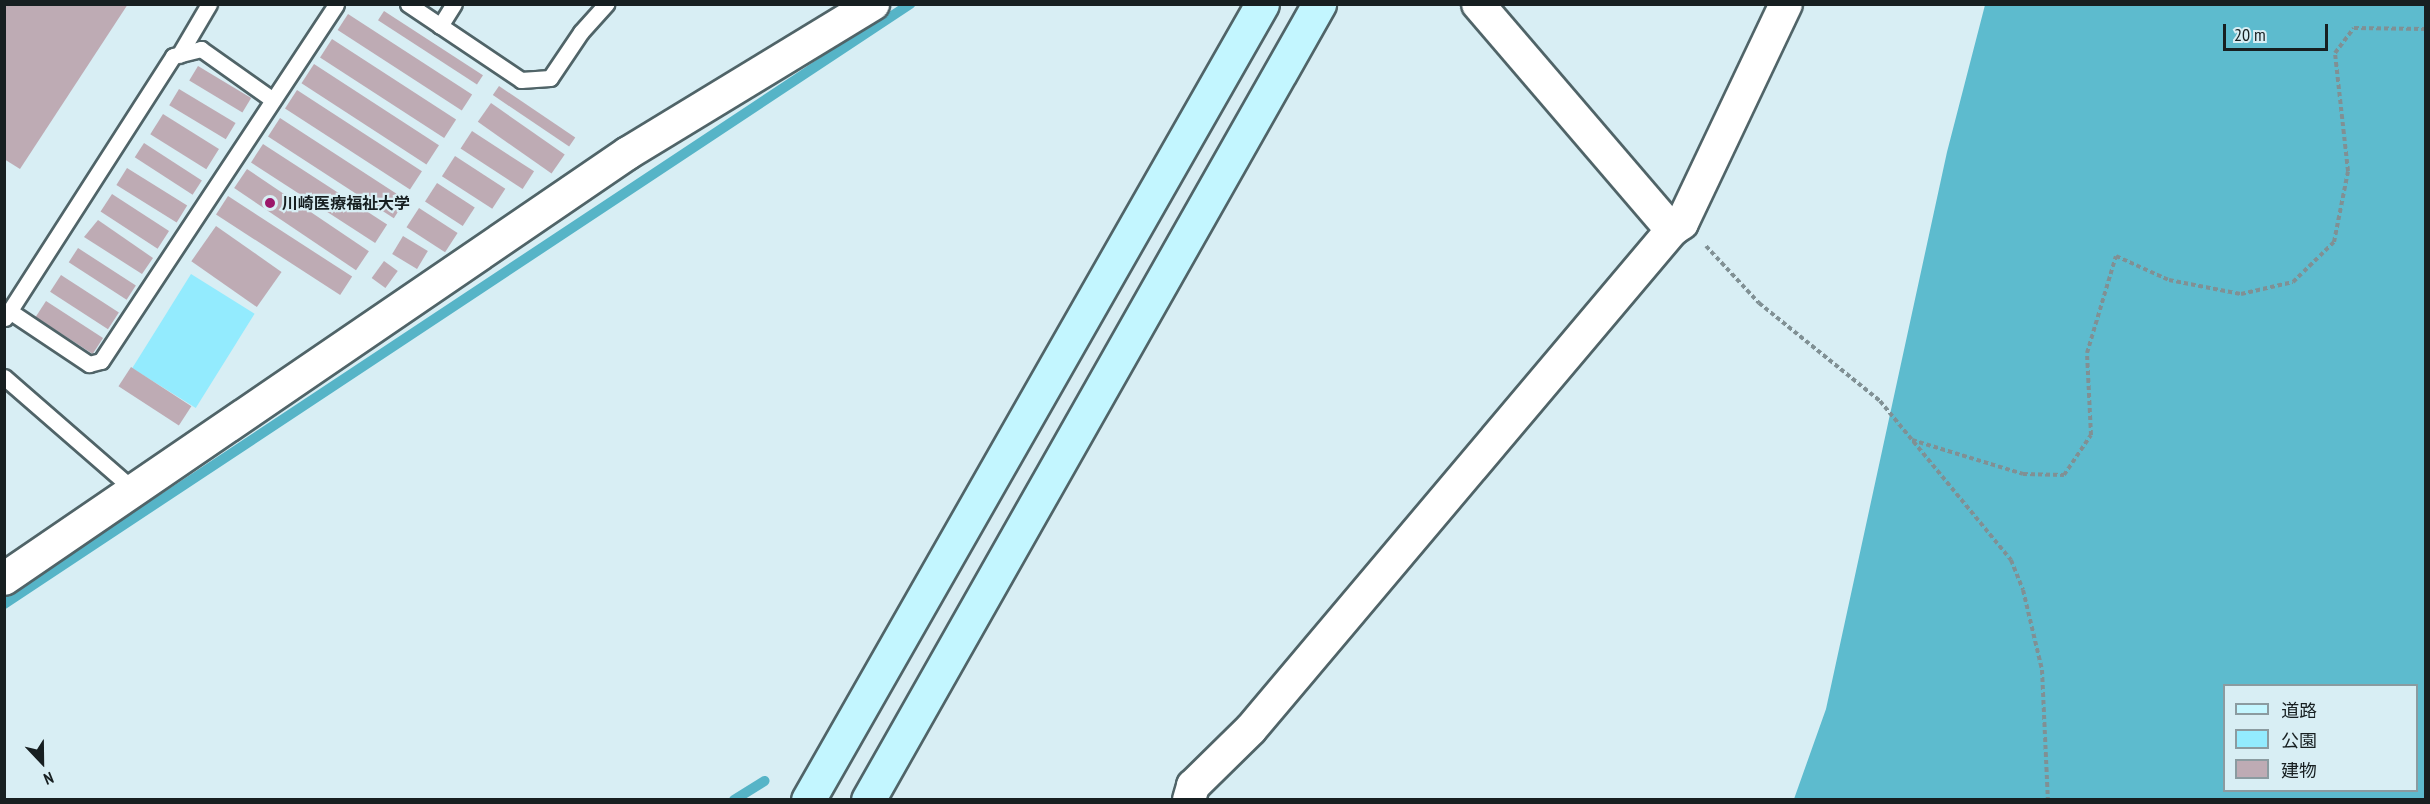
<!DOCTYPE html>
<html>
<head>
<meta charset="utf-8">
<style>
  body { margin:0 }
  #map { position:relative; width:2430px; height:804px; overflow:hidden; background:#d8eef4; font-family:"PT Sans Narrow","Noto Sans JP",sans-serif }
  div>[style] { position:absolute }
  .green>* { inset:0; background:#93ebfe; transform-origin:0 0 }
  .forest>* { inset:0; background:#5dbbce }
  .stream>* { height:10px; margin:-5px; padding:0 5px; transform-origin:5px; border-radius:5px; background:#56b4c7 }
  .building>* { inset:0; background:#beabb4; transform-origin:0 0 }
  .path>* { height:4px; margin-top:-2px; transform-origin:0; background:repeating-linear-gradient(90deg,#809094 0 4.5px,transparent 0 7.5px) }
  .roads { filter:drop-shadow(2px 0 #506468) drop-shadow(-2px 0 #506468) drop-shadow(0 2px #506468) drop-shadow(0 -2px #506468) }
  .lane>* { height:15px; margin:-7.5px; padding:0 7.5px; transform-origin:7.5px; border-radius:7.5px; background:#fff }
  .street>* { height:32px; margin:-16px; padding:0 16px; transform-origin:16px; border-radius:16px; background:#fff }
  .secondary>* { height:33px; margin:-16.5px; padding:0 16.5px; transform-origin:16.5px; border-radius:16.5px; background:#c3f6ff }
  .dots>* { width:16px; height:16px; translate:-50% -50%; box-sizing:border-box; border:3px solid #d8eef4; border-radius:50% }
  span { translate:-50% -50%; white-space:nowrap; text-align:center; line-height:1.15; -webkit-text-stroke:4.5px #d8eef4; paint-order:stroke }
  .poi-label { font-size:16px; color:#171f21; font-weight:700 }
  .left { translate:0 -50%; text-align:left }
  .frame { position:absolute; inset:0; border:6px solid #171f21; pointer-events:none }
  .legend { position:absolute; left:2223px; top:684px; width:195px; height:108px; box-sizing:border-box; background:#d8eef4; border:2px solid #8b9ba0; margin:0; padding:8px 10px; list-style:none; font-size:18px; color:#171f21 }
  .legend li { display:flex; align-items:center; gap:12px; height:30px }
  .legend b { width:30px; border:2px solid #8b9ba0 }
  .north { position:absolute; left:12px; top:732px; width:60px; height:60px; -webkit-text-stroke:4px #d8eef4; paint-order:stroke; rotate:158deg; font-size:16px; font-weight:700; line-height:24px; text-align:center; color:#171f21 }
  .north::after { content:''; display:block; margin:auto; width:21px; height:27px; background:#171f21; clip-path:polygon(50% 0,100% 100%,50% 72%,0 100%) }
  .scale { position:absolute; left:2223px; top:24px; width:105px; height:27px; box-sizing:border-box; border:3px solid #171f21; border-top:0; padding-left:8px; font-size:18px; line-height:21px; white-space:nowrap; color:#171f21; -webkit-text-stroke:4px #d8eef4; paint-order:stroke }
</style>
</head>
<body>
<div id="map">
  <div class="green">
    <div style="left:191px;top:274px;width:75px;height:111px;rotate:32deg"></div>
  </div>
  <div class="forest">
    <div style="clip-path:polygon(evenodd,1985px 5px,2425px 5px,2425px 799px,1794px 799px,1826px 709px,1947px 152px,1985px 5px,2224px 686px,2416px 686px,2416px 790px,2224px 790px,2224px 686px)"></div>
  </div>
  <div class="stream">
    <div style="left:4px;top:604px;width:1087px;rotate:-33.51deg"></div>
    <div style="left:734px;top:800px;width:36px;rotate:-32deg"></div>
  </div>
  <div class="building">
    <div style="clip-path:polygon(4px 4px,128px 4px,20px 169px,4px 159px)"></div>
    <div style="left:384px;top:11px;width:118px;height:11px;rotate:33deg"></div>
    <div style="left:348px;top:14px;width:148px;height:19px;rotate:33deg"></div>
    <div style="left:332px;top:39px;width:148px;height:22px;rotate:33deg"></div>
    <div style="left:314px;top:64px;width:149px;height:23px;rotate:33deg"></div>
    <div style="left:198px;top:66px;width:62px;height:17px;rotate:31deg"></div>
    <div style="left:499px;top:86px;width:92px;height:11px;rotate:34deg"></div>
    <div style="left:179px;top:89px;width:66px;height:19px;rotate:31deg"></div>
    <div style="left:297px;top:90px;width:149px;height:22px;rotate:33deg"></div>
    <div style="left:491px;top:103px;width:90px;height:23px;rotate:35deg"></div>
    <div style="left:163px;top:114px;width:66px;height:24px;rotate:32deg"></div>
    <div style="left:280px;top:118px;width:150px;height:22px;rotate:33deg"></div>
    <div style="left:472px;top:131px;width:74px;height:21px;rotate:33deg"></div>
    <div style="left:144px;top:143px;width:69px;height:17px;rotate:33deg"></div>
    <div style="left:263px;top:144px;width:148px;height:22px;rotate:33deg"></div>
    <div style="left:455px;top:156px;width:60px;height:24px;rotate:33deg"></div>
    <div style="left:127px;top:168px;width:71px;height:20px;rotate:32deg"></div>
    <div style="left:247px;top:169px;width:147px;height:23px;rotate:34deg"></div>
    <div style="left:437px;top:183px;width:45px;height:22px;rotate:33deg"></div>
    <div style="left:112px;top:194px;width:68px;height:21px;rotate:33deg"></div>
    <div style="left:228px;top:196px;width:148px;height:22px;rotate:33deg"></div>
    <div style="left:419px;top:208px;width:46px;height:23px;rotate:33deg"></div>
    <div style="clip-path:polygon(98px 220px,153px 258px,142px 274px,84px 237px)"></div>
    <div style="left:216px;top:226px;width:80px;height:43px;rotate:35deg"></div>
    <div style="left:403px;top:236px;width:29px;height:21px;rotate:31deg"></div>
    <div style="left:78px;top:248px;width:69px;height:17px;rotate:33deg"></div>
    <div style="left:384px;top:261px;width:17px;height:21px;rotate:36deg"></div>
    <div style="left:61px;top:275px;width:69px;height:20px;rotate:33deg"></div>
    <div style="left:46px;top:301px;width:68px;height:19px;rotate:33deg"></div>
    <div style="left:131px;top:367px;width:72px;height:23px;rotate:33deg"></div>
  </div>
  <div class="path">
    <div style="left:1706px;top:246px;width:78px;rotate:47.1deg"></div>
    <div style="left:1759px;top:303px;width:156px;rotate:39deg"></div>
    <div style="left:1880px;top:401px;width:206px;rotate:50.5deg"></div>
    <div style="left:2011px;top:560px;width:32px;rotate:68deg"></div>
    <div style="left:2023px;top:590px;width:82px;rotate:76.6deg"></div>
    <div style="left:2042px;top:670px;width:130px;rotate:87.4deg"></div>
    <div style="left:1912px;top:440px;width:116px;rotate:17deg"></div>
    <div style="left:2023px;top:474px;width:41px;rotate:1.4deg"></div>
    <div style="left:2064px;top:475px;width:48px;rotate:-56deg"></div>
    <div style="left:2091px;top:435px;width:82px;rotate:-92.8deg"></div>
    <div style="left:2087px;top:353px;width:101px;rotate:-73.4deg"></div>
    <div style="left:2116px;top:256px;width:58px;rotate:24.4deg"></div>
    <div style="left:2169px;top:280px;width:73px;rotate:11deg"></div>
    <div style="left:2241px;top:294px;width:53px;rotate:-13deg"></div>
    <div style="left:2293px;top:282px;width:57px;rotate:-44.3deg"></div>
    <div style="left:2334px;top:242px;width:72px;rotate:-78.8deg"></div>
    <div style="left:2348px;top:171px;width:119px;rotate:-96.3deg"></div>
    <div style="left:2335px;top:53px;width:31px;rotate:-53deg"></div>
    <div style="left:2354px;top:28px;width:72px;rotate:0.8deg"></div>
  </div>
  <div class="roads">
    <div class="lane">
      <div style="left:408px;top:4px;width:136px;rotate:33.9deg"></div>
      <div style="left:521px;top:80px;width:29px;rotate:-4deg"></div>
      <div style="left:550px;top:78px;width:55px;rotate:-56deg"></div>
      <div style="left:581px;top:32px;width:38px;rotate:-48deg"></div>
      <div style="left:440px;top:26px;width:26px;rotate:-58deg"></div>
      <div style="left:179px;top:55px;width:59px;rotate:-59.5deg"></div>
      <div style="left:11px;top:312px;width:94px;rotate:33.7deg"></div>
      <div style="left:89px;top:364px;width:12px;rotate:-14deg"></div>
      <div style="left:101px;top:361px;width:427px;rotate:-56.6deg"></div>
      <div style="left:5px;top:318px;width:311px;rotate:-57.3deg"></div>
      <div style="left:173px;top:56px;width:29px;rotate:-14deg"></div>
      <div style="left:201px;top:49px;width:88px;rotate:35.3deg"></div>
      <div style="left:4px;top:377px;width:172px;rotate:41deg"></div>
    </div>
    <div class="street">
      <div style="left:1478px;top:4px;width:298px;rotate:49.4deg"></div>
      <div style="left:4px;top:579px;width:756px;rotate:-34.32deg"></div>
      <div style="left:628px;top:153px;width:287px;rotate:-31.3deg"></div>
      <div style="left:1189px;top:800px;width:15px;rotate:-74deg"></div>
      <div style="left:1193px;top:786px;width:81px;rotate:-44.5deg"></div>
      <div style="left:1251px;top:729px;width:653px;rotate:-49.85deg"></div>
      <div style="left:1672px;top:230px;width:12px;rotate:-35deg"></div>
      <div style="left:1682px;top:223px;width:242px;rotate:-64.6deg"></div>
    </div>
    <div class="secondary">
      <div style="left:808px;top:800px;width:916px;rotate:-60.3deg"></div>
      <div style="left:868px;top:800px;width:915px;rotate:-60.46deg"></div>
    </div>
  </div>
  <div class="dots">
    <div style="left:270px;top:203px;background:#9b176a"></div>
  </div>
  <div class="poi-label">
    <span class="left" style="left:282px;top:203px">川崎医療福祉大学</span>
  </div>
  <div class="frame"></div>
  <ul class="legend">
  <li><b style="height:8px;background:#c3f6ff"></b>道路</li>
  <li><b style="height:16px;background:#93ebfe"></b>公園</li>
  <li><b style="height:16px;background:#beabb4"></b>建物</li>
  </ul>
  <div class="north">N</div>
  <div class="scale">20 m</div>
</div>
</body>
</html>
